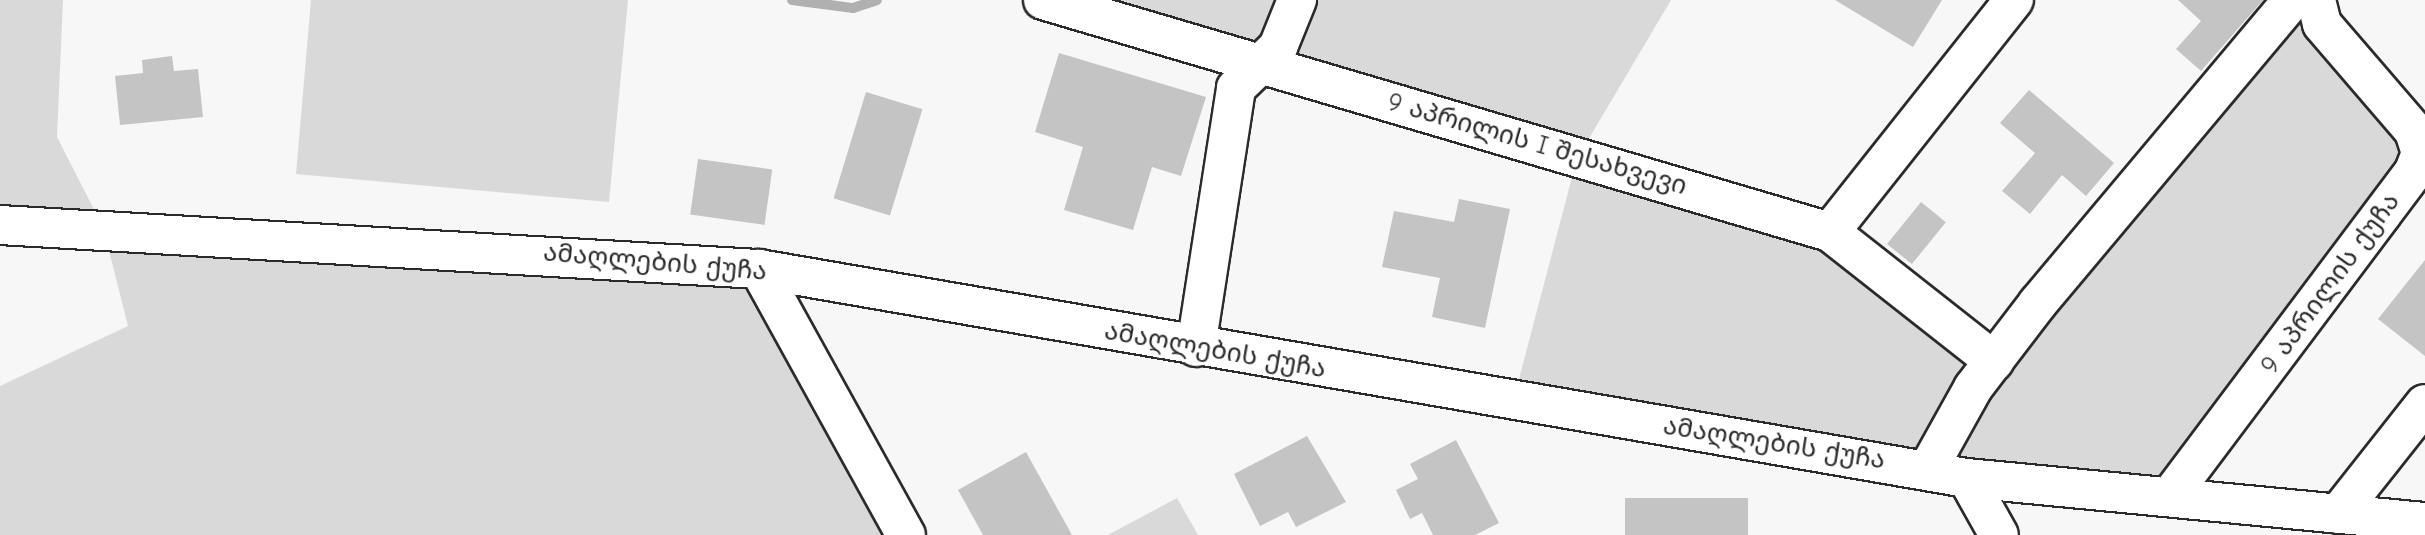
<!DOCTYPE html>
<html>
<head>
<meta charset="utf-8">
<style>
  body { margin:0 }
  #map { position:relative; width:2425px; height:535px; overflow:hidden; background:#f7f7f7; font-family:"Comic Neue","Noto Sans Georgian",sans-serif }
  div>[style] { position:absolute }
  .green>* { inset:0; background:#d9d9d9 }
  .stream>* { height:10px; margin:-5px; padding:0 5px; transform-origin:5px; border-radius:5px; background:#b0b0b0 }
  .building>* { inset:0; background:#c4c4c4; transform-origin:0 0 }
  .roads { filter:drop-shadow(2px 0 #2b2b2b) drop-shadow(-2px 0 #2b2b2b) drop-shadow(0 2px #2b2b2b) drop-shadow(0 -2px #2b2b2b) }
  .minor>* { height:38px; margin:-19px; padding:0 19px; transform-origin:19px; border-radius:19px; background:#fff }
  span { translate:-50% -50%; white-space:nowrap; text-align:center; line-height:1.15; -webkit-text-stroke:5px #fff; paint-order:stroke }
  .street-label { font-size:26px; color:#2b2b2b }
</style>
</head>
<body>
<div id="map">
  <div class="green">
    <div style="clip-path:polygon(0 0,63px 0,57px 137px,103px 227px,759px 269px,906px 535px,0 535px,0 386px,128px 326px,103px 227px,0 225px)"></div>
    <div style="clip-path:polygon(311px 0,628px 0,609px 202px,296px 174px)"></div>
    <div style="clip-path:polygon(1044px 0,1671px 0,1578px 157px,1830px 232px,1994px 360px,2292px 0,2421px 153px,2171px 495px,1513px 402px,1577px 158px)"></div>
    <div style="clip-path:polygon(1177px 498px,1198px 535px,1108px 535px)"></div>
  </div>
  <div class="stream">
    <div style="left:792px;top:0;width:62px;rotate:7.5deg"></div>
    <div style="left:853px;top:8px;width:25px;rotate:-18deg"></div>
  </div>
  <div class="building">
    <div style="clip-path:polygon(1835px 0,1942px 0,1913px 47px)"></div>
    <div style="clip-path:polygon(2178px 0,2263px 0,2201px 71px,2176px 49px,2201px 21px)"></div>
    <div style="clip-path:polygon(1059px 53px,1206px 97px,1181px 176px,1152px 167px,1133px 230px,1064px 210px,1083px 147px,1035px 132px)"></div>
    <div style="clip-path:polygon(172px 56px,174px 71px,198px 69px,203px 117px,120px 125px,115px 76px,143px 73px,142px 60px)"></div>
    <div style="clip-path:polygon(2029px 90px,2114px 163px,2086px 196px,2062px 175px,2030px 214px,2002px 191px,2035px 153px,2000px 123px)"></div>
    <div style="left:866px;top:92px;width:59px;height:111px;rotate:17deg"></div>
    <div style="left:698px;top:159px;width:75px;height:56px;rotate:8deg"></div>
    <div style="clip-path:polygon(1459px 199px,1510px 209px,1485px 328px,1432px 317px,1440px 278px,1382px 267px,1394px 211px,1454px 222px)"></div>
    <div style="left:1921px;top:202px;width:32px;height:54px;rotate:39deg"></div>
    <div style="clip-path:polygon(2425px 260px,2425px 356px,2378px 319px)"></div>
    <div style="clip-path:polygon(1307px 436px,1346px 502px,1296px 527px,1288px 512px,1260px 526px,1234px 474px)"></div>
    <div style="clip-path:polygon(1456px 440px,1499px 523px,1475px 535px,1433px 535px,1422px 513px,1410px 519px,1396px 490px,1418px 479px,1410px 464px)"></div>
    <div style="clip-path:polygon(1026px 452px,1072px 535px,983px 535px,958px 490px)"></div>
    <div style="left:1625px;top:498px;width:123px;height:37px"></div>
  </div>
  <div class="roads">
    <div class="minor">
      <div style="left:1043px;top:0;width:820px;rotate:16.43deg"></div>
      <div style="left:1830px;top:232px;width:209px;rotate:38.2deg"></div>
      <div style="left:0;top:225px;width:760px;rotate:3.32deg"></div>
      <div style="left:759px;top:269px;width:1226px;rotate:9.82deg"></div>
      <div style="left:1967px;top:478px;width:460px;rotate:5.5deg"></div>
      <div style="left:1830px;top:232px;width:296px;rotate:-51.6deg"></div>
      <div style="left:759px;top:269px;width:304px;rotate:61.1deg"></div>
      <div style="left:1196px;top:347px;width:262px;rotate:-81.2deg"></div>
      <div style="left:1236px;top:88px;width:59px;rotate:-44.3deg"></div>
      <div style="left:1278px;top:47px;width:51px;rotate:-68deg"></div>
      <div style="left:1928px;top:469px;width:93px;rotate:-60.9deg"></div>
      <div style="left:1973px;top:388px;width:107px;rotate:-52.6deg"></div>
      <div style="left:2038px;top:303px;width:395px;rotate:-50deg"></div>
      <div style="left:1967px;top:478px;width:65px;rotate:60.7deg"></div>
      <div style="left:2171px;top:495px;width:405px;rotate:-53.1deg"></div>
      <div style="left:2414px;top:171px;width:19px;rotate:-69deg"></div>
      <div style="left:2421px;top:153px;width:23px;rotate:-108deg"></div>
      <div style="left:2414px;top:131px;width:141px;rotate:-130.7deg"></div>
      <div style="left:2322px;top:24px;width:25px;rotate:-104deg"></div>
      <div style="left:2338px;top:514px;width:140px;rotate:-51.7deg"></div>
    </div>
  </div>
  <div class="street-label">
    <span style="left:1537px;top:145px;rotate:16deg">9 აპრილის I შესახვევი</span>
    <span style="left:655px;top:263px;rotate:5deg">ამაღლების ქუჩა</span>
    <span style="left:2331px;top:284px;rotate:-54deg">9 აპრილის ქუჩა</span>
    <span style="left:1215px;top:351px;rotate:10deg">ამაღლების ქუჩა</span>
    <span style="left:1774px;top:444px;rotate:9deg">ამაღლების ქუჩა</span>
  </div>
</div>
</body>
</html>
